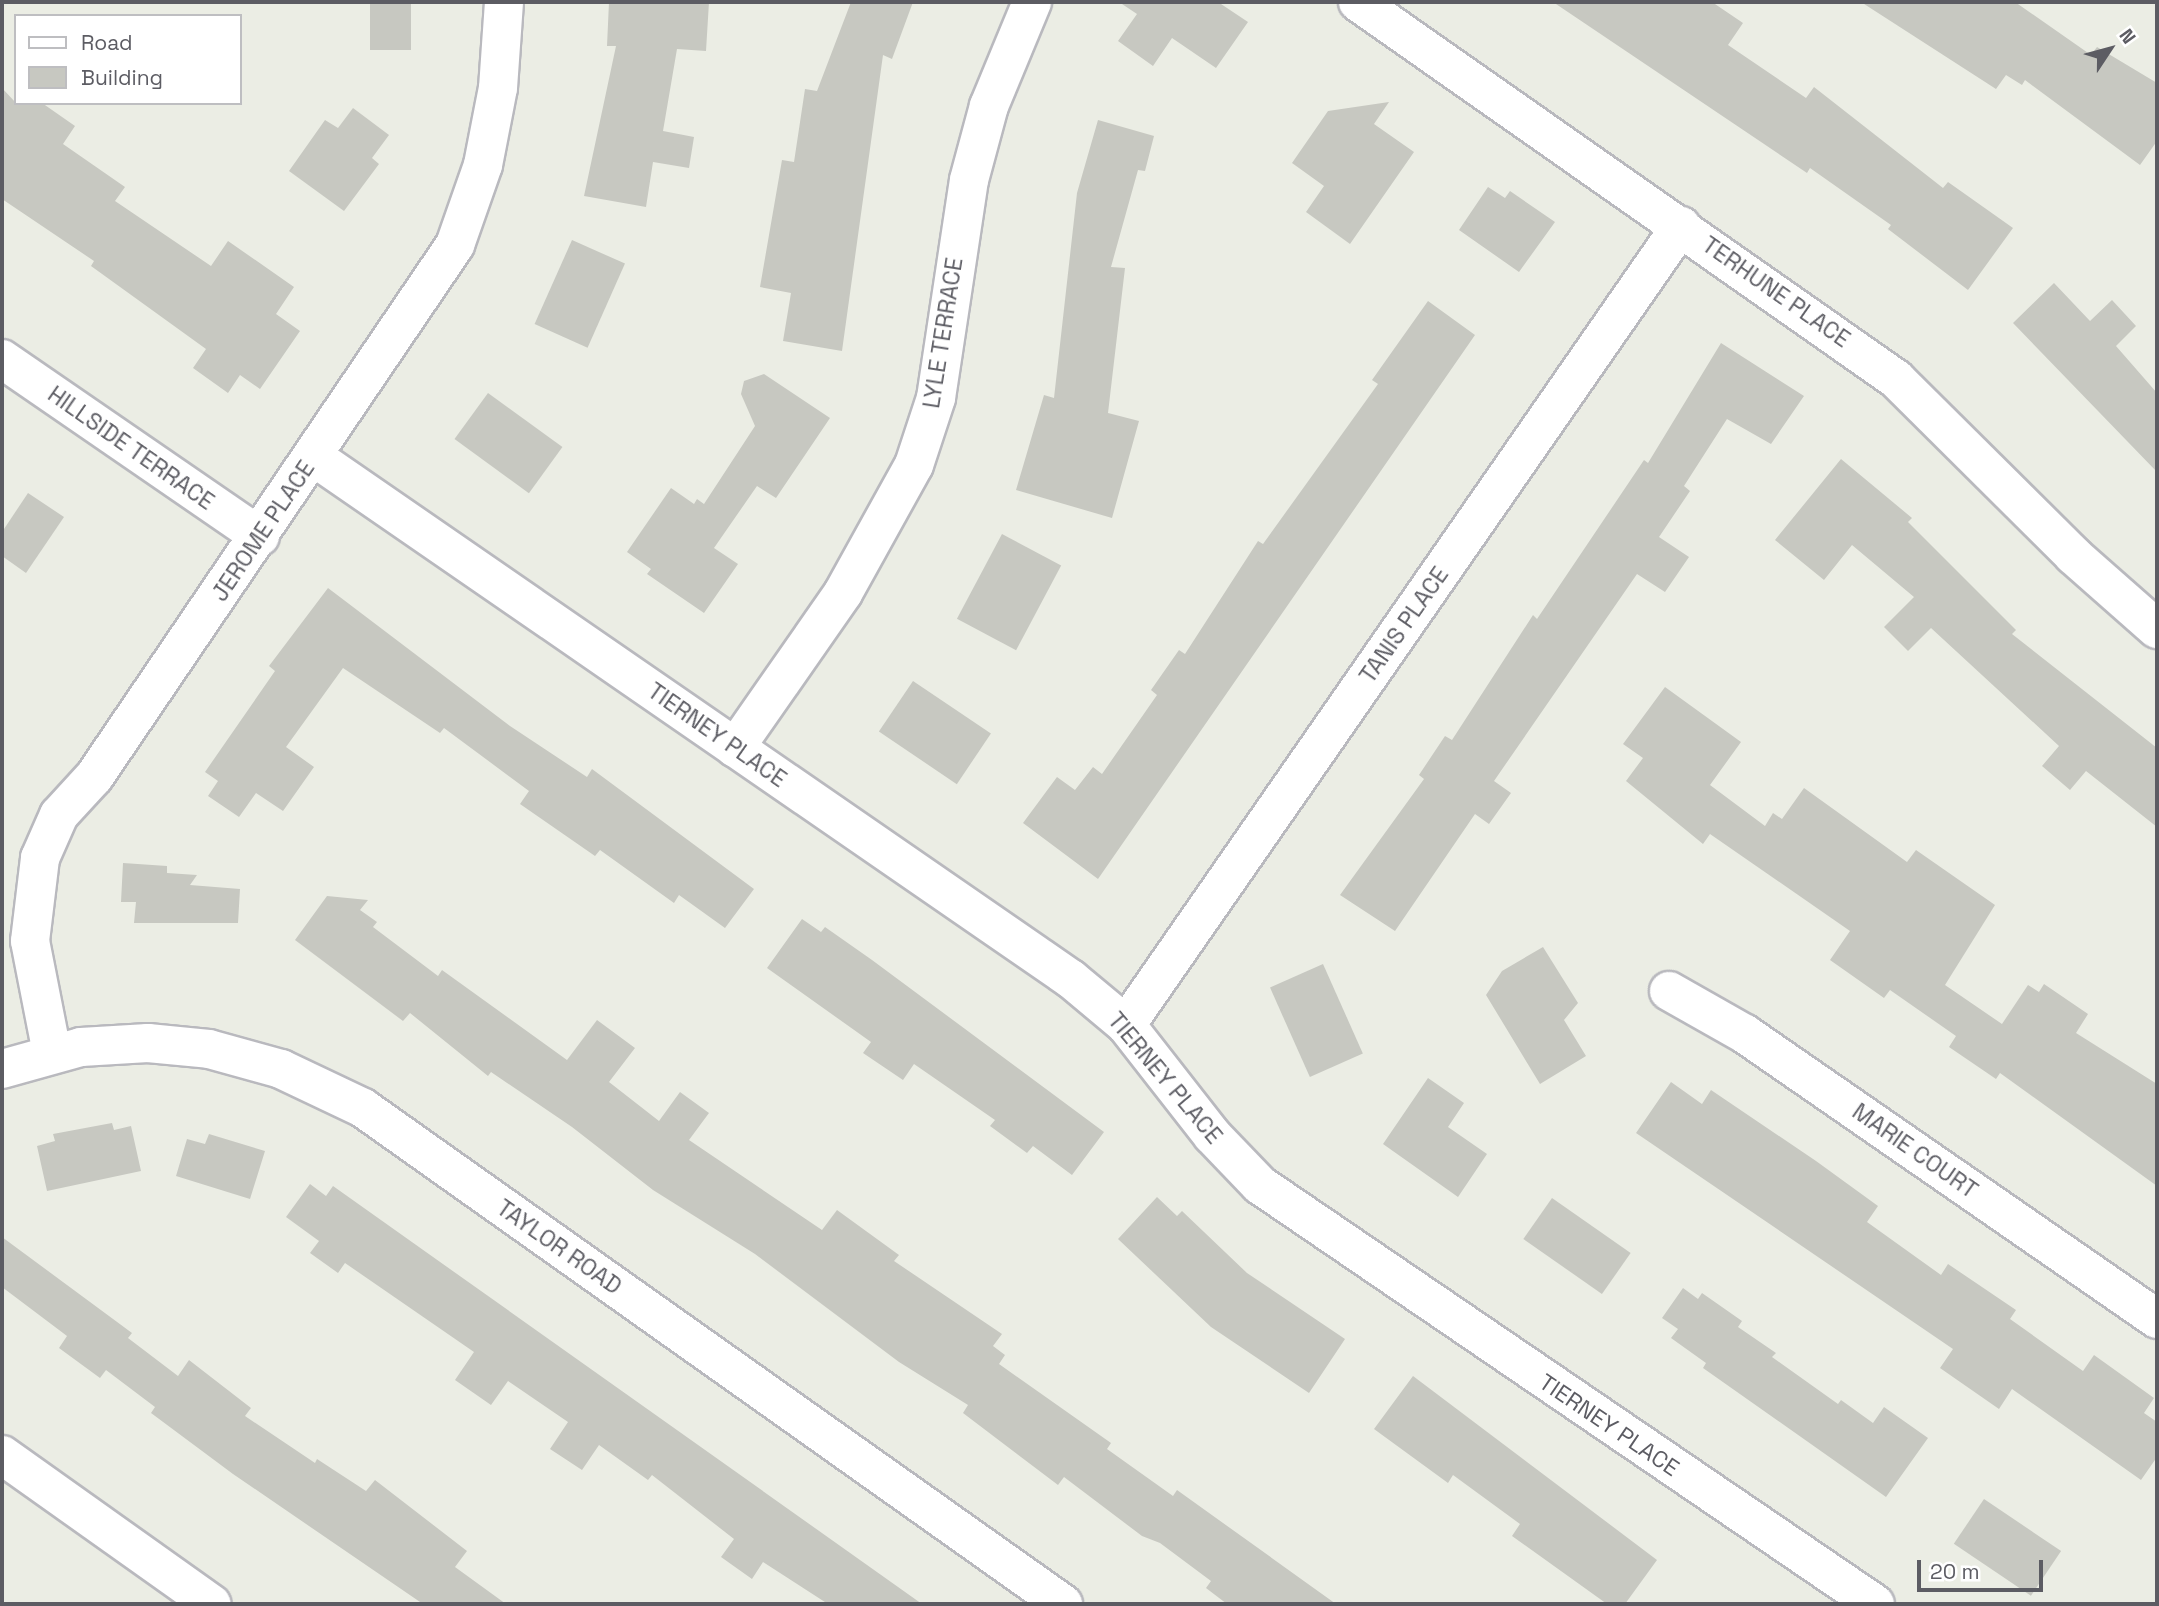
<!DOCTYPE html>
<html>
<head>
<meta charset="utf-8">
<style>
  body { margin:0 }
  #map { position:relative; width:2159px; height:1606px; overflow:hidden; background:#ebede4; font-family:"Space Grotesk",sans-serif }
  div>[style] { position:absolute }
  .building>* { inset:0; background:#c7c8c1; transform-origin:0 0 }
  .roads { filter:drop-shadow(2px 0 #b9b9be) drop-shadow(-2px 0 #b9b9be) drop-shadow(0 2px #b9b9be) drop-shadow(0 -2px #b9b9be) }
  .minor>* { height:38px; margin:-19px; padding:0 19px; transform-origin:19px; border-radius:19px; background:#fff }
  span { translate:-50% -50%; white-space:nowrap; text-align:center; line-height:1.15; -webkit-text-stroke:5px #fff; paint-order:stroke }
  .street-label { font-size:23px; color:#5c5c63 }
  .frame { position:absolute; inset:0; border:4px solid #5c5c63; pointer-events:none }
  .legend { position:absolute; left:14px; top:14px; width:228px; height:91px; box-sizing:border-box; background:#fff; border:2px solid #bebec1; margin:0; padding:9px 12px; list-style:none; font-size:21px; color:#5c5c63 }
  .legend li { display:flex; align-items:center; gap:14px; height:35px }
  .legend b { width:35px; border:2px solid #bebec1 }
  .north { position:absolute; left:2075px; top:14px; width:70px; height:70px; -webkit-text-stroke:5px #fff; paint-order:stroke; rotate:54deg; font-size:19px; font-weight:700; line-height:28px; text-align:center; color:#5c5c63 }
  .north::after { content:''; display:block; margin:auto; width:24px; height:32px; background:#5c5c63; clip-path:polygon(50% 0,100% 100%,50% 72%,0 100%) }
  .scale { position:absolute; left:1917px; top:1560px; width:126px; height:32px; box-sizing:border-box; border:4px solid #5c5c63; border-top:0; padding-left:9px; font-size:21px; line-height:24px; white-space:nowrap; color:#5c5c63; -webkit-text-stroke:5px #fff; paint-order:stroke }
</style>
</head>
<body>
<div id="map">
  <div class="building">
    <div style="left:370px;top:2px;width:41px;height:48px"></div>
    <div style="clip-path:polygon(609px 2px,709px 2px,706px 51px,677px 49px,663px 131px,694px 137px,689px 168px,653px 162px,646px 207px,584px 196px,616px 46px,607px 46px)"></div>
    <div style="clip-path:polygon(851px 2px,913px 2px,892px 59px,883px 55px,842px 351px,783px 341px,791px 293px,760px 287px,782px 160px,794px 162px,805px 89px,817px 91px)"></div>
    <div style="clip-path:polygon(1119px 2px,1218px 2px,1248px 22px,1216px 68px,1172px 38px,1153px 66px,1118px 41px,1137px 14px)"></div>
    <div style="clip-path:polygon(1553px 2px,1712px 2px,1743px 23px,1728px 45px,1806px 98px,1814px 87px,1943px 188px,1948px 182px,2013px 228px,1968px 290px,1888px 229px,1891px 225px,1810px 168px,1807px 173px)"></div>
    <div style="clip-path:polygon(1861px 2px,2015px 2px,2091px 55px,2097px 47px,2157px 83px,2157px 141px,2140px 165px,2025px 80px,2022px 85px,2006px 75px,1996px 89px)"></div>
    <div style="clip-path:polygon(2px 88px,16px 103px,42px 103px,75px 126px,63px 144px,125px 187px,115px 201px,211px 266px,228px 241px,294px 287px,276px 314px,300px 331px,260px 389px,240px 375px,228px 393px,193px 368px,206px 349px,91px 266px,94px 261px,2px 199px)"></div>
    <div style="clip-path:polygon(1389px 102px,1374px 124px,1414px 152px,1350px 244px,1306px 212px,1324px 186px,1292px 163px,1328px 111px)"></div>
    <div style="clip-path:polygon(353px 108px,389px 135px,372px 158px,379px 164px,344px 211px,289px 171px,325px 120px,338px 128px)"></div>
    <div style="clip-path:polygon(1098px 120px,1154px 136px,1145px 171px,1138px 170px,1111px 267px,1125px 268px,1108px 413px,1139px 421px,1112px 518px,1016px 490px,1044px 395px,1054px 398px,1077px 193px)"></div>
    <div style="clip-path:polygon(1488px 187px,1505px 198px,1510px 191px,1555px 222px,1519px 272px,1459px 230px)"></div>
    <div style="left:572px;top:240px;width:58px;height:92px;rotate:24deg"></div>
    <div style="clip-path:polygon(2054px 283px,2090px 321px,2112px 300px,2136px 326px,2116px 346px,2157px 393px,2157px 472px,2013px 323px)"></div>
    <div style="clip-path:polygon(1428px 301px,1475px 335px,1098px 879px,1023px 823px,1057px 777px,1075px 790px,1093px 767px,1102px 774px,1157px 695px,1151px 690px,1179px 650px,1185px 654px,1258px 541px,1263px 544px,1378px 384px,1372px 380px)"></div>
    <div style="clip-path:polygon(1721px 343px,1804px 396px,1771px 444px,1727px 419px,1684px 486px,1690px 491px,1659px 537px,1689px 557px,1665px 592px,1637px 574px,1494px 781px,1511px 793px,1489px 824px,1475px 814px,1395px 931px,1340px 895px,1424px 779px,1419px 775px,1445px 736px,1452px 740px,1533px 615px,1537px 619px,1644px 460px,1648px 463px)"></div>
    <div style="clip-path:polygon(764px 374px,830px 418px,776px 498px,757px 486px,714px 548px,738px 564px,704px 613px,647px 574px,651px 569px,627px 552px,671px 488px,694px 504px,697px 499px,704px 504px,755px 426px,741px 394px,744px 381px)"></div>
    <div style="left:488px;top:393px;width:92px;height:57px;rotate:36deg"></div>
    <div style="clip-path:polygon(1841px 459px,1912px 518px,1908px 522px,2016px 630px,2012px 634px,2157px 748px,2157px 827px,2086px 771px,2070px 790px,2042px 766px,2059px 746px,1931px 628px,1908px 651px,1884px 627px,1914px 597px,1852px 545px,1824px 580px,1775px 540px)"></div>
    <div style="clip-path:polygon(28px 493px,64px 517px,26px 573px,2px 556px,2px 532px)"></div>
    <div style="left:1002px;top:534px;width:67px;height:96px;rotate:28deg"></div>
    <div style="clip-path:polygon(328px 588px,510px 726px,587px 777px,592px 769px,754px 889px,725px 928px,679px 895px,674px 903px,600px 850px,595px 856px,520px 804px,529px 791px,444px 728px,440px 733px,343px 668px,286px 747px,314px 767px,283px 811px,256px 793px,239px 817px,208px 796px,218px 781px,205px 772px,275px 671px,269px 666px)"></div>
    <div style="left:913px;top:681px;width:94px;height:61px;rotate:34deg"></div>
    <div style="clip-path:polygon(1665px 687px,1741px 742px,1710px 785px,1765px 826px,1773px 813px,1782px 819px,1804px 788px,1907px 862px,1916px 850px,1995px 905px,1945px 985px,2002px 1024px,2028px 985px,2039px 992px,2044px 984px,2088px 1014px,2076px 1033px,2157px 1084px,2157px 1186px,2000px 1073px,1996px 1079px,1949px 1047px,1956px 1036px,1890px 990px,1884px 998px,1830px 960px,1850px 931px,1710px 834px,1703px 844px,1626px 781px,1643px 758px,1623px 744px)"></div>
    <div style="clip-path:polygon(123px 863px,167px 866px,167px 873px,197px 875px,190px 885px,240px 889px,238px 923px,134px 923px,136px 902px,121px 902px)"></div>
    <div style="clip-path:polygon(327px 896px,368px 900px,360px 910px,377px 922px,373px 927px,438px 976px,442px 970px,567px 1060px,597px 1020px,635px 1048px,609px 1082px,659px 1121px,680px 1092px,709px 1113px,689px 1140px,822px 1230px,837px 1210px,899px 1255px,894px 1261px,1002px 1334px,993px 1346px,1005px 1355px,999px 1364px,1111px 1443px,1107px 1449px,1173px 1496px,1177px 1490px,1336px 1604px,1227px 1604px,1206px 1588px,1211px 1581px,1160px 1543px,1142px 1536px,1064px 1477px,1058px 1485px,963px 1413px,968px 1405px,899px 1362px,755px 1254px,653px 1190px,572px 1127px,491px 1072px,488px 1076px,410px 1013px,403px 1021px,295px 940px)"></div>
    <div style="clip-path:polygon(802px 919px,821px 932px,825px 927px,872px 960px,1104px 1132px,1072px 1175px,1033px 1146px,1027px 1153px,990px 1126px,995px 1120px,914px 1064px,903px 1080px,863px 1053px,871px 1042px,767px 968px)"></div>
    <div style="clip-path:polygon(1543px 947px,1578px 1003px,1564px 1020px,1586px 1056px,1540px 1084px,1486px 995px,1502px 971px)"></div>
    <div style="left:1323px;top:964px;width:98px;height:58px;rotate:66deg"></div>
    <div style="clip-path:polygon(1428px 1078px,1464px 1103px,1448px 1127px,1487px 1154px,1458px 1197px,1383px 1144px)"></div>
    <div style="clip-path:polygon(1671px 1082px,1702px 1104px,1711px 1090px,1816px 1161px,1878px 1206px,1867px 1222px,1941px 1275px,1948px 1264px,2016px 1310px,2010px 1319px,2083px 1371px,2094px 1355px,2154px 1398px,2144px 1413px,2157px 1422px,2157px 1457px,2141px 1480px,2012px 1389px,1999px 1409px,1940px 1368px,1953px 1349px,1636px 1133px)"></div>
    <div style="clip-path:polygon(112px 1123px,114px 1130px,131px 1126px,141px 1171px,47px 1191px,37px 1146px,55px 1141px,53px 1134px)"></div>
    <div style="clip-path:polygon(209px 1134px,265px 1151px,250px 1199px,176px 1176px,187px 1139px,205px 1144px)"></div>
    <div style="clip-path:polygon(310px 1184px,326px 1196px,333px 1186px,922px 1604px,828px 1604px,763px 1562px,752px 1579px,721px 1557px,734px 1539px,652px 1475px,648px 1480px,599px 1445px,582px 1470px,550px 1449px,568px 1422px,508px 1381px,491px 1405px,455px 1380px,474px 1352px,345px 1263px,338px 1273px,310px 1253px,319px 1241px,286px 1217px)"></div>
    <div style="clip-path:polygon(1157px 1197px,1177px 1216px,1182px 1211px,1247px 1273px,1345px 1339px,1309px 1393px,1211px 1327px,1118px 1239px)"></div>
    <div style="left:1552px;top:1198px;width:96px;height:50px;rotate:35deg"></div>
    <div style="clip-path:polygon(2px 1237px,132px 1333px,128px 1338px,178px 1376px,189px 1360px,251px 1408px,245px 1416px,315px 1463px,317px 1459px,366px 1491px,375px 1480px,467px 1551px,455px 1567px,506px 1604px,423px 1604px,233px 1474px,151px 1413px,155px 1407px,106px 1370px,100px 1378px,59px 1348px,67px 1336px,2px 1287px)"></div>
    <div style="clip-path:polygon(1683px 1288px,1698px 1299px,1702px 1293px,1742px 1321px,1738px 1327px,1776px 1353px,1772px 1357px,1838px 1404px,1841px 1400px,1873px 1423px,1884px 1407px,1928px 1438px,1886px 1497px,1703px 1368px,1706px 1363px,1671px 1338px,1678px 1329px,1662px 1318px)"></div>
    <div style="clip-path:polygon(1413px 1376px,1657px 1560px,1625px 1604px,1607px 1604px,1512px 1536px,1520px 1524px,1453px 1475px,1448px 1483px,1374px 1429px)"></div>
    <div style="left:1984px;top:1499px;width:93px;height:54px;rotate:34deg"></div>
  </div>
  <div class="roads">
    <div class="minor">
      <div style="left:1358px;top:2px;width:657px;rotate:35.02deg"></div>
      <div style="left:1896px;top:379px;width:250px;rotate:44.8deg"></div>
      <div style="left:2073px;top:555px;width:112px;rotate:41.4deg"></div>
      <div style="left:2px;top:359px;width:313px;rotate:34.5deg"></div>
      <div style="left:314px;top:457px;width:920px;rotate:34.59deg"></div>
      <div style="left:1071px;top:979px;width:72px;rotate:39.9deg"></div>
      <div style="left:1126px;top:1025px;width:140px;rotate:52deg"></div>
      <div style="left:1212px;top:1135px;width:69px;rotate:46.2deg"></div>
      <div style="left:1260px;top:1185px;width:744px;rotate:34.27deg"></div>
      <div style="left:735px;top:748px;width:189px;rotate:-55.1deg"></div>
      <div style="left:843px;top:593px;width:146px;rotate:-61deg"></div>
      <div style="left:914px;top:465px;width:71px;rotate:-71.8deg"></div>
      <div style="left:936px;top:398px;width:220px;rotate:-81.4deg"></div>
      <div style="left:969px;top:180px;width:77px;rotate:-74.9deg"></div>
      <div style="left:989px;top:106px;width:113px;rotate:-67.5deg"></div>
      <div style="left:1669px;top:991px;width:87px;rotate:29.5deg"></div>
      <div style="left:1745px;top:1034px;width:501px;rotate:34.67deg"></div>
      <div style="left:1126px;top:1025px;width:973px;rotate:-55.22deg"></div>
      <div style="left:52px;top:1053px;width:114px;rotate:-101.1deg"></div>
      <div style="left:30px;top:941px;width:84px;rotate:-83.1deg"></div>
      <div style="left:40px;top:858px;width:47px;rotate:-66.2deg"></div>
      <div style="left:59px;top:815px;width:52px;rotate:-47.4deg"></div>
      <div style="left:94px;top:777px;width:643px;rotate:-55.84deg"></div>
      <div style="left:455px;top:245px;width:85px;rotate:-70.7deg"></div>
      <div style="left:483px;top:165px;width:78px;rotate:-79deg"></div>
      <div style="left:498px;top:88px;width:86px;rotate:-86deg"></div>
      <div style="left:2px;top:1069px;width:82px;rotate:-15.6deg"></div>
      <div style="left:81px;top:1047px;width:67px;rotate:-3.4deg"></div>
      <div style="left:148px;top:1043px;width:61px;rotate:5.6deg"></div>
      <div style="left:209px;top:1049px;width:75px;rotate:15.5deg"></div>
      <div style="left:281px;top:1069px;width:91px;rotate:25.4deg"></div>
      <div style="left:363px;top:1108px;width:858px;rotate:35.32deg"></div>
      <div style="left:2px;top:1455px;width:257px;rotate:35.4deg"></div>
    </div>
  </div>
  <div class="street-label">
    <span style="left:1776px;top:292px;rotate:35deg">TERHUNE PLACE</span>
    <span style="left:943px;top:333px;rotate:-81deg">LYLE TERRACE</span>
    <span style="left:131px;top:448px;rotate:35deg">HILLSIDE TERRACE</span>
    <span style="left:263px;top:531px;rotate:-56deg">JEROME PLACE</span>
    <span style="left:1404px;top:625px;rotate:-55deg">TANIS PLACE</span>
    <span style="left:717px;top:735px;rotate:35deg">TIERNEY PLACE</span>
    <span style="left:1165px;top:1078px;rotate:50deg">TIERNEY PLACE</span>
    <span style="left:1915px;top:1151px;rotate:35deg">MARIE COURT</span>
    <span style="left:559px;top:1247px;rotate:35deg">TAYLOR ROAD</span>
    <span style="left:1609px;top:1425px;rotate:34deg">TIERNEY PLACE</span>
  </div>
  <div class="frame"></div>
  <ul class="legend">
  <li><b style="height:9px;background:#fff"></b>Road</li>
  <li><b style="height:19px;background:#c7c8c1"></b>Building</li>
  </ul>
  <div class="north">N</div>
  <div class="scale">20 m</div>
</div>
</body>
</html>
